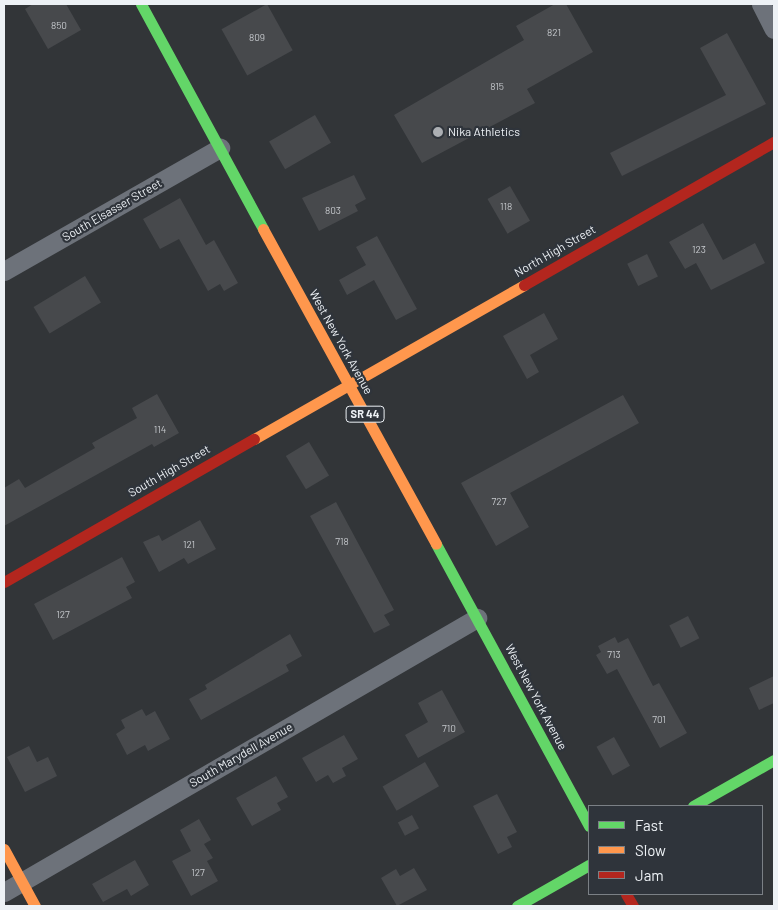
<!DOCTYPE html>
<html>
<head>
<meta charset="utf-8">
<style>
  body { margin:0 }
  #map { position:relative; width:778px; height:910px; overflow:hidden; background:#323538; font-family:Barlow,sans-serif }
  div>[style] { position:absolute }
  .building>* { inset:0; background:#47494c; transform-origin:0 0 }
  .street>* { height:19px; margin:-9.5px; padding:0 9.5px; transform-origin:9.5px; border-radius:9.5px; background:#6d727a }
  .fast>* { height:11px; margin:-5.5px; padding:0 5.5px; transform-origin:5.5px; border-radius:5.5px; background:#63d668 }
  .slow>* { height:11px; margin:-5.5px; padding:0 5.5px; transform-origin:5.5px; border-radius:5.5px; background:#ff974d }
  .jam>* { height:11px; margin:-5.5px; padding:0 5.5px; transform-origin:5.5px; border-radius:5.5px; background:#b3261e }
  .dots>* { width:14px; height:14px; translate:-50% -50%; box-sizing:border-box; border:2px solid #2f343b; border-radius:50% }
  span { translate:-50% -50%; white-space:nowrap; text-align:center; line-height:1.15; -webkit-text-stroke:4.5px #2f343b; paint-order:stroke }
  .number-label { font-size:10px; color:#c4c7cb }
  .number-label span { -webkit-text-stroke-width:0 }
  .shield-label span { padding:1px 4px; background:#2f343b; border:1px solid; border-radius:4px; -webkit-text-stroke-width:0 }
  .shield-label { font-size:11px; color:#edf1f5; font-weight:700 }
  .poi-label { font-size:12px; color:#edf1f5 }
  .left { translate:0 -50%; text-align:left }
  .street-label { font-size:12px; color:#edf1f5 }
  .frame { position:absolute; inset:0; border:5px solid #edf1f5; pointer-events:none }
  .legend { position:absolute; left:588px; top:805px; width:175px; height:90px; box-sizing:border-box; background:#2f343b; border:1px solid #7b8085; margin:0; padding:6px 9px; list-style:none; font-size:15px; color:#edf1f5 }
  .legend li { display:flex; align-items:center; gap:10px; height:25px }
  .legend b { width:25px; border:1px solid #7b8085 }
</style>
</head>
<body>
<div id="map">
  <div class="building">
    <div style="clip-path:polygon(33px 4px,66px 4px,81px 30px,48px 49px,25px 9px)"></div>
    <div style="left:267px;top:4px;width:53px;height:52px;rotate:61deg"></div>
    <div style="clip-path:polygon(555px 4px,566px 4px,593px 52px,527px 89px,535px 103px,422px 163px,394px 115px,524px 40px,516px 26px)"></div>
    <div style="clip-path:polygon(727px 33px,766px 104px,622px 176px,610px 153px,726px 95px,700px 48px)"></div>
    <div style="left:315px;top:115px;width:32px;height:53px;rotate:60deg"></div>
    <div style="clip-path:polygon(354px 175px,366px 199px,355px 205px,358px 211px,319px 231px,302px 198px)"></div>
    <div style="left:510px;top:186px;width:40px;height:26px;rotate:60deg"></div>
    <div style="clip-path:polygon(180px 198px,206px 245px,214px 240px,238px 283px,224px 291px,220px 284px,208px 291px,179px 239px,160px 249px,143px 219px)"></div>
    <div style="clip-path:polygon(703px 223px,723px 260px,755px 243px,765px 263px,711px 290px,696px 263px,685px 269px,669px 242px)"></div>
    <div style="clip-path:polygon(377px 236px,417px 309px,396px 320px,374px 280px,347px 295px,339px 280px,366px 265px,356px 247px)"></div>
    <div style="left:647px;top:254px;width:25px;height:22px;rotate:64deg"></div>
    <div style="left:85px;top:276px;width:31px;height:60px;rotate:59deg"></div>
    <div style="clip-path:polygon(544px 313px,558px 339px,530px 355px,539px 372px,527px 379px,503px 336px)"></div>
    <div style="clip-path:polygon(157px 394px,179px 433px,154px 447px,152px 444px,4px 526px,4px 488px,19px 479px,25px 488px,95px 448px,92px 443px,137px 418px,132px 408px)"></div>
    <div style="clip-path:polygon(623px 395px,639px 423px,510px 493px,529px 527px,496px 546px,461px 483px)"></div>
    <div style="left:309px;top:442px;width:39px;height:27px;rotate:59deg"></div>
    <div style="clip-path:polygon(336px 502px,394px 610px,384px 615px,390px 625px,374px 633px,310px 516px)"></div>
    <div style="clip-path:polygon(200px 520px,216px 549px,188px 564px,184px 558px,159px 572px,143px 542px,159px 535px,162px 541px)"></div>
    <div style="clip-path:polygon(122px 557px,135px 582px,126px 587px,132px 598px,53px 640px,34px 604px)"></div>
    <div style="left:688px;top:616px;width:25px;height:21px;rotate:63deg"></div>
    <div style="clip-path:polygon(290px 634px,302px 656px,286px 665px,289px 671px,201px 720px,189px 699px,207px 689px,205px 685px)"></div>
    <div style="clip-path:polygon(615px 637px,618px 643px,628px 638px,653px 686px,659px 683px,687px 733px,660px 748px,617px 669px,607px 674px,596px 655px,601px 652px,598px 646px)"></div>
    <div style="clip-path:polygon(774px 676px,774px 703px,759px 710px,749px 688px)"></div>
    <div style="clip-path:polygon(442px 690px,465px 732px,418px 758px,405px 735px,428px 722px,418px 703px)"></div>
    <div style="clip-path:polygon(142px 709px,146px 716px,155px 711px,170px 739px,148px 751px,145px 745px,127px 755px,116px 734px,125px 728px,121px 720px)"></div>
    <div style="clip-path:polygon(344px 735px,358px 759px,342px 768px,346px 776px,333px 783px,328px 775px,316px 782px,302px 758px)"></div>
    <div style="left:614px;top:737px;width:33px;height:20px;rotate:61deg"></div>
    <div style="clip-path:polygon(29px 746px,37px 762px,48px 757px,57px 776px,25px 792px,7px 757px)"></div>
    <div style="left:425px;top:762px;width:28px;height:49px;rotate:60deg"></div>
    <div style="clip-path:polygon(276px 776px,288px 797px,277px 803px,281px 810px,252px 826px,236px 798px)"></div>
    <div style="clip-path:polygon(497px 794px,517px 832px,507px 837px,512px 847px,498px 854px,473px 806px)"></div>
    <div style="left:412px;top:815px;width:15px;height:16px;rotate:62deg"></div>
    <div style="clip-path:polygon(199px 819px,211px 840px,204px 844px,213px 858px,207px 861px,218px 881px,191px 896px,172px 861px,191px 851px,180px 830px)"></div>
    <div style="clip-path:polygon(135px 860px,149px 885px,131px 896px,127px 889px,103px 902px,92px 884px)"></div>
    <div style="clip-path:polygon(414px 868px,427px 890px,397px 906px,381px 878px,396px 869px,400px 876px)"></div>
  </div>
  <div class="street">
    <div style="left:761px;top:4px;width:28px;rotate:63deg"></div>
    <div style="left:4px;top:271px;width:249px;rotate:-29.7deg"></div>
    <div style="left:4px;top:892px;width:547px;rotate:-30.08deg"></div>
  </div>
  <div class="fast">
    <div style="left:141px;top:4px;width:256px;rotate:61.5deg"></div>
    <div style="left:436px;top:544px;width:321px;rotate:61.5deg"></div>
    <div style="left:693px;top:806px;width:93px;rotate:-29.6deg"></div>
    <div style="left:517px;top:906px;width:83px;rotate:-29.7deg"></div>
  </div>
  <div class="slow">
    <div style="left:263px;top:229px;width:359px;rotate:61.2deg"></div>
    <div style="left:254px;top:439px;width:311px;rotate:-29.7deg"></div>
    <div style="left:4px;top:849px;width:65px;rotate:61.5deg"></div>
  </div>
  <div class="jam">
    <div style="left:524px;top:285px;width:288px;rotate:-29.8deg"></div>
    <div style="left:4px;top:582px;width:288px;rotate:-29.8deg"></div>
    <div style="left:626px;top:894px;width:14px;rotate:60deg"></div>
  </div>
  <div class="dots">
    <div style="left:438px;top:132px;background:#acafb3"></div>
  </div>
  <div class="number-label">
    <span style="left:59px;top:26px">850</span>
    <span style="left:554px;top:33px">821</span>
    <span style="left:257px;top:38px">809</span>
    <span style="left:497px;top:87px">815</span>
    <span style="left:506px;top:207px">118</span>
    <span style="left:333px;top:211px">803</span>
    <span style="left:699px;top:250px">123</span>
    <span style="left:160px;top:430px">114</span>
    <span style="left:499px;top:502px">727</span>
    <span style="left:342px;top:542px">718</span>
    <span style="left:189px;top:545px">121</span>
    <span style="left:63px;top:615px">127</span>
    <span style="left:614px;top:655px">713</span>
    <span style="left:659px;top:720px">701</span>
    <span style="left:449px;top:729px">710</span>
    <span style="left:198px;top:873px">127</span>
  </div>
  <div class="shield-label">
    <span style="left:365px;top:414px">SR 44</span>
  </div>
  <div class="poi-label">
    <span class="left" style="left:448px;top:132px">Nika Athletics</span>
  </div>
  <div class="street-label">
    <span style="left:112px;top:210px;rotate:-30deg">South Elsasser Street</span>
    <span style="left:555px;top:251px;rotate:-30deg">North High Street</span>
    <span style="left:341px;top:342px;rotate:61deg">West New York Avenue</span>
    <span style="left:169px;top:471px;rotate:-30deg">South High Street</span>
    <span style="left:536px;top:697px;rotate:62deg">West New York Avenue</span>
    <span style="left:241px;top:755px;rotate:-30deg">South Marydell Avenue</span>
  </div>
  <div class="frame"></div>
  <ul class="legend">
  <li><b style="height:6px;background:#63d668"></b>Fast</li>
  <li><b style="height:6px;background:#ff974d"></b>Slow</li>
  <li><b style="height:6px;background:#b3261e"></b>Jam</li>
  </ul>
</div>
</body>
</html>
